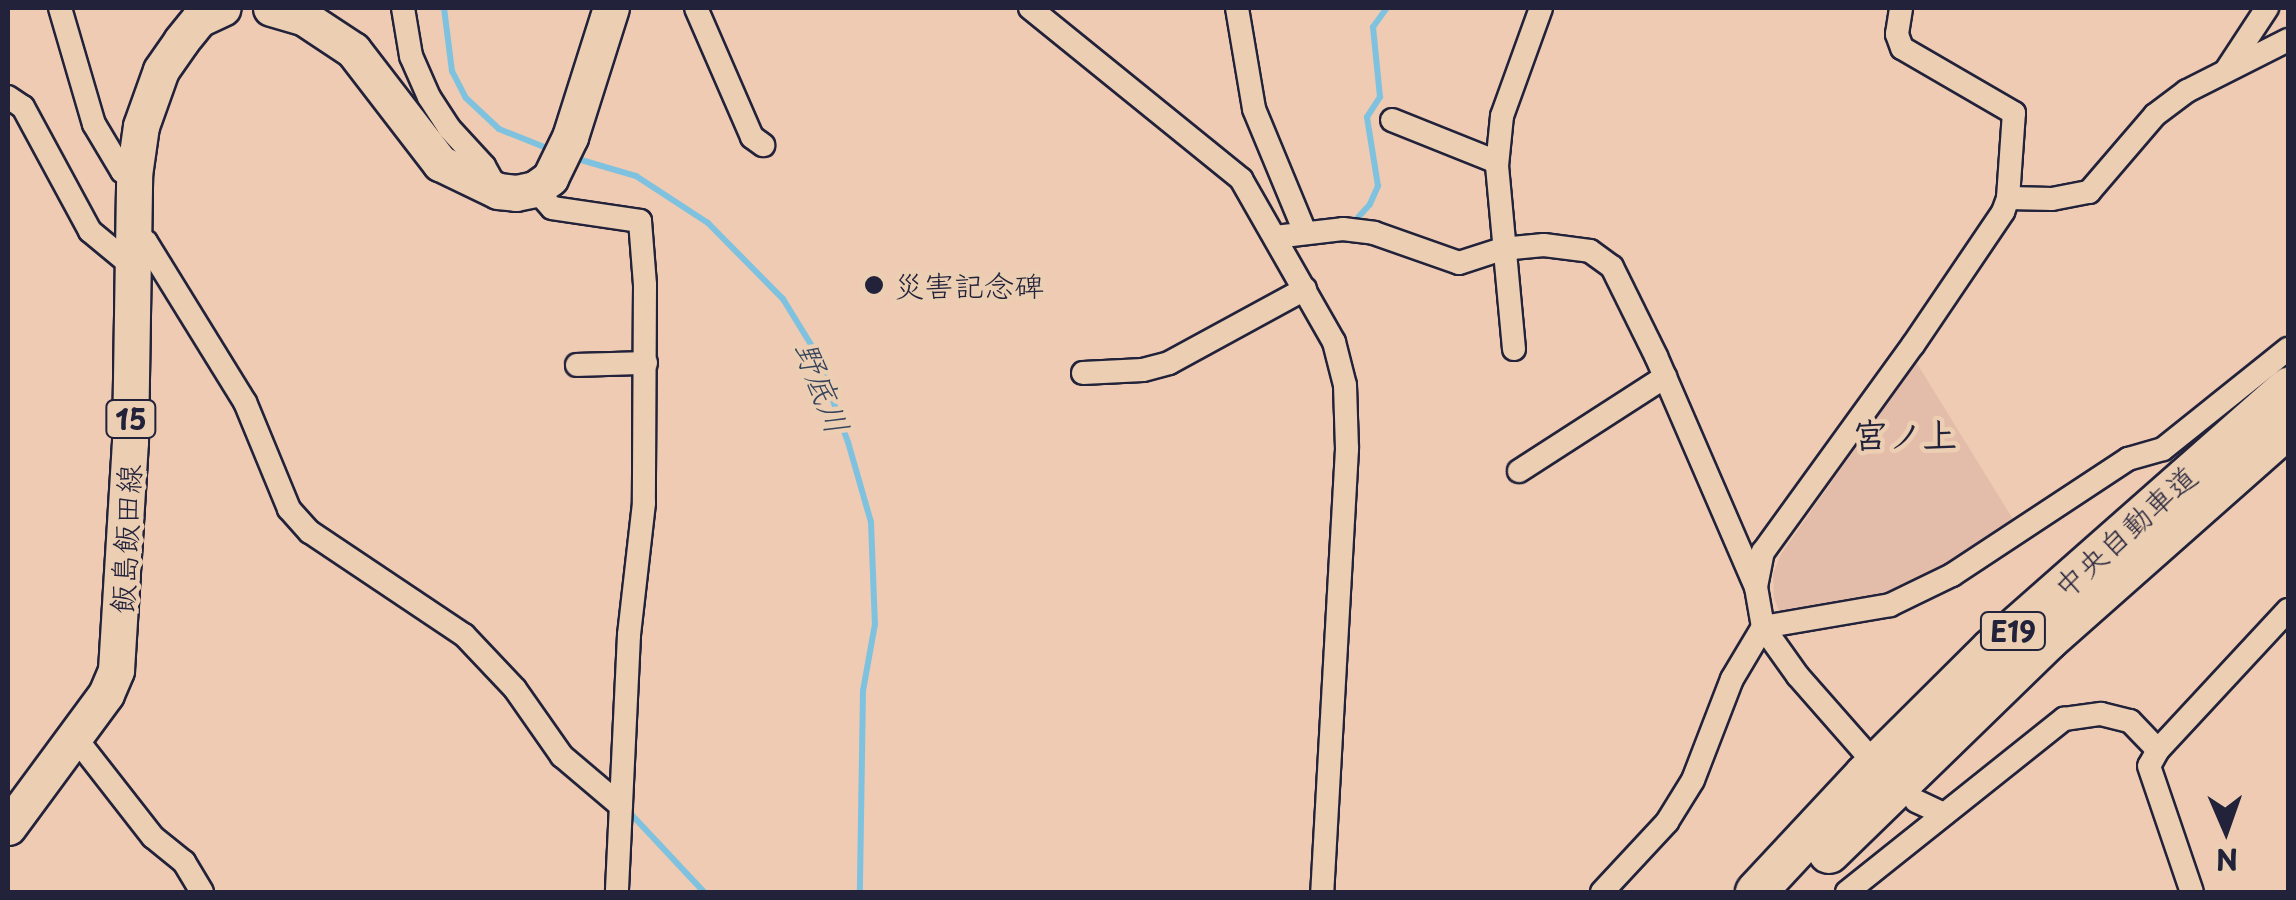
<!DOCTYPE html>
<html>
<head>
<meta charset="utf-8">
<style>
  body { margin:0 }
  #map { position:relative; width:2296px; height:900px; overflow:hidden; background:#eecbb2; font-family:"Playpen Sans","Klee One",sans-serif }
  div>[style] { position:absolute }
  .built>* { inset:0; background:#e3bda9 }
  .stream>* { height:6px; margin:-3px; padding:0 3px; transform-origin:3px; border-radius:3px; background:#7fc2df }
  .roads { filter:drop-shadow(2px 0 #22223b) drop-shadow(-2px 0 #22223b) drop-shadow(0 2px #22223b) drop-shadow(0 -2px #22223b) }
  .minor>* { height:22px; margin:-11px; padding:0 11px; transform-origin:11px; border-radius:11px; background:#eccfb3 }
  .primary>* { height:35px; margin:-17.5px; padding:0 17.5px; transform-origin:17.5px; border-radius:17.5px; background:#eccfb3 }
  .motorway>* { height:40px; margin:-20px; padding:0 20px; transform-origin:20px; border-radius:20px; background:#eccfb3 }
  .dots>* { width:28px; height:28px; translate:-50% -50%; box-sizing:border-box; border:5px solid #eccfb3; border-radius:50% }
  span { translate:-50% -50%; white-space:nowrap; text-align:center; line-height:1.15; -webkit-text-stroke:9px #eccfb3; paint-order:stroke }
  .shield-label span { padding:2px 8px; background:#eccfb3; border:2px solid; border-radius:8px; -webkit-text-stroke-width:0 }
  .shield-label { font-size:28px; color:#22223b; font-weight:700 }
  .poi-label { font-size:30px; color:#22223b }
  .left { translate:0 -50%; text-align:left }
  .street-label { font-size:30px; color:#22223b }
  .water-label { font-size:32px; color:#35425c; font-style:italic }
  .quarter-label { font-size:35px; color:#22223b; font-weight:700 }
  .frame { position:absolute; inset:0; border:10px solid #22223b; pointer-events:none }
  .north { position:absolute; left:2176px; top:780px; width:100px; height:100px; -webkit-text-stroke:8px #eccfb3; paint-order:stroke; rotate:178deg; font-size:28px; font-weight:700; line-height:40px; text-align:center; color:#22223b }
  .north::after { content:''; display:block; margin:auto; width:35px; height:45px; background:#22223b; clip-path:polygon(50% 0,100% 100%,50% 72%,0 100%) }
</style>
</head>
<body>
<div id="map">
  <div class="built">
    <div style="clip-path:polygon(1916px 362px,2016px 524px,1884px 598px,1781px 616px,1774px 598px,1773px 574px,1781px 554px)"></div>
  </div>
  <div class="stream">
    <div style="left:444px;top:8px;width:64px;rotate:82.8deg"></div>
    <div style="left:452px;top:71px;width:30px;rotate:63deg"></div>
    <div style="left:466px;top:98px;width:45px;rotate:43.2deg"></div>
    <div style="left:499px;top:129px;width:54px;rotate:21.8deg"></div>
    <div style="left:571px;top:157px;width:68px;rotate:16.3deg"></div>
    <div style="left:636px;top:176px;width:86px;rotate:33.1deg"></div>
    <div style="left:708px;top:223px;width:107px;rotate:45.4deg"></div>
    <div style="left:783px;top:299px;width:61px;rotate:58.4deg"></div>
    <div style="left:815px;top:351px;width:97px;rotate:70.1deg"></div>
    <div style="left:848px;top:442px;width:83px;rotate:74deg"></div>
    <div style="left:871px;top:522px;width:102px;rotate:87.8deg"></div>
    <div style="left:875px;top:624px;width:68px;rotate:100.2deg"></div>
    <div style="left:863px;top:691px;width:201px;rotate:90.9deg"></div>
    <div style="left:1353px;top:223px;width:25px;rotate:-48deg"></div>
    <div style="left:1370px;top:204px;width:20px;rotate:-66deg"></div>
    <div style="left:1378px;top:186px;width:70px;rotate:-99.1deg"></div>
    <div style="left:1367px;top:117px;width:24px;rotate:-57deg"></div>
    <div style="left:1380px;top:97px;width:70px;rotate:-95.7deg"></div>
    <div style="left:1373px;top:27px;width:24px;rotate:-54deg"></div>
    <div style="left:631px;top:814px;width:107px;rotate:46.9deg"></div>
  </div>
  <div class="roads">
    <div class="minor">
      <div style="left:60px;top:8px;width:121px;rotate:73.7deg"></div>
      <div style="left:94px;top:124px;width:55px;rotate:59.2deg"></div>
      <div style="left:122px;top:171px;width:13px;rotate:18deg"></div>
      <div style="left:403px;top:8px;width:49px;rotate:80.5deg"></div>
      <div style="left:411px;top:56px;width:45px;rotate:66.3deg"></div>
      <div style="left:429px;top:97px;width:37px;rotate:57deg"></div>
      <div style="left:449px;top:128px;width:52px;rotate:47.4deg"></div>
      <div style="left:484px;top:166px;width:29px;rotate:61deg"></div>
      <div style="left:696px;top:8px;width:141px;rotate:66.5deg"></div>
      <div style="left:752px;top:137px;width:14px;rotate:36deg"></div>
      <div style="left:1030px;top:8px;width:272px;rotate:39deg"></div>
      <div style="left:1241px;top:179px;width:188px;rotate:60.3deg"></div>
      <div style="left:1334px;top:342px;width:44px;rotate:75.7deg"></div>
      <div style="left:1345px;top:385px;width:64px;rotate:88.2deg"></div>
      <div style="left:1347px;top:449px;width:444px;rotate:93.2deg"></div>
      <div style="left:1237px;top:8px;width:102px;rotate:80.4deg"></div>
      <div style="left:1254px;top:109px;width:133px;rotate:67.5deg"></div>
      <div style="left:2227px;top:69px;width:73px;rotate:-56.7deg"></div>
      <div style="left:8px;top:97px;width:18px;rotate:34deg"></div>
      <div style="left:23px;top:107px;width:141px;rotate:61.6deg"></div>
      <div style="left:90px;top:231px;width:60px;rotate:39.6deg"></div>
      <div style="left:1392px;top:120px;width:113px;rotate:21.8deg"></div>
      <div style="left:535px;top:189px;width:25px;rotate:48deg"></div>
      <div style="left:552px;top:208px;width:89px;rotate:8.4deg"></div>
      <div style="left:640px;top:221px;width:64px;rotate:85.5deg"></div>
      <div style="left:645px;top:285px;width:218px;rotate:90.3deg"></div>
      <div style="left:644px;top:503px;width:133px;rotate:96.5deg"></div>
      <div style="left:629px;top:635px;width:257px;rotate:92.7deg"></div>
      <div style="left:2008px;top:198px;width:44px;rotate:1.3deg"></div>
      <div style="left:2052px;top:199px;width:38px;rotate:-11deg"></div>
      <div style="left:2089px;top:192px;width:101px;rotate:-49.4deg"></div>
      <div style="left:2155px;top:115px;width:40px;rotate:-37deg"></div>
      <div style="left:2187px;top:91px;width:113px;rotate:-26.8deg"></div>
      <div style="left:134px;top:233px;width:15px;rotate:37deg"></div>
      <div style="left:146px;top:242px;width:188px;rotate:58.3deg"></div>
      <div style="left:245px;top:402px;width:116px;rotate:67.6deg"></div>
      <div style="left:289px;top:509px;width:31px;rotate:48deg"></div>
      <div style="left:310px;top:532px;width:185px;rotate:33.8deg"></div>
      <div style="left:464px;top:635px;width:74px;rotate:46.6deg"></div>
      <div style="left:515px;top:689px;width:82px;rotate:55deg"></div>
      <div style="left:562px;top:756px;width:77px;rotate:40.3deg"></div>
      <div style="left:1275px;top:237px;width:68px;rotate:-6.7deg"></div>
      <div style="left:1343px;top:229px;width:31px;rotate:7deg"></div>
      <div style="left:1374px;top:233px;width:90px;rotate:19.4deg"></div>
      <div style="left:1459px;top:263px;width:45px;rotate:-18deg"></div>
      <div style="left:1502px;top:249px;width:42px;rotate:-5.4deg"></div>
      <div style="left:1544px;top:245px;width:46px;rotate:7.4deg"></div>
      <div style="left:1590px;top:251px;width:27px;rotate:36deg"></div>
      <div style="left:1612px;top:267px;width:99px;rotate:63.7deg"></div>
      <div style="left:1656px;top:356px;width:252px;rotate:66.6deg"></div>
      <div style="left:1756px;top:587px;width:41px;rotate:80.1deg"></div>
      <div style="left:1763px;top:627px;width:60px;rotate:54.5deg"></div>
      <div style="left:1798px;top:676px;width:100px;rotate:48.7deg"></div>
      <div style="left:1514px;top:349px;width:184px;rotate:-95.3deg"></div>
      <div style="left:1497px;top:166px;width:50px;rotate:-84.3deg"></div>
      <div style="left:1502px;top:116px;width:115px;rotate:-70.1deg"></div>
      <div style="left:577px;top:365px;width:69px;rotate:-1.7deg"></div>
      <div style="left:1083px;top:373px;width:60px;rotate:-2.9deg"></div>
      <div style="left:1143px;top:370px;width:27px;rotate:-15deg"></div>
      <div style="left:1169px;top:363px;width:155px;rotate:-28.6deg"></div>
      <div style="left:1519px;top:471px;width:174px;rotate:-32.8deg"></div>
      <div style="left:1756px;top:587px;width:36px;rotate:-79deg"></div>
      <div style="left:1763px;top:552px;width:256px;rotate:-54.1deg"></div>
      <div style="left:1913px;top:345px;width:161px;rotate:-55.9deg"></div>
      <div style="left:2003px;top:212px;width:15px;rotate:-70deg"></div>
      <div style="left:2008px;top:198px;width:85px;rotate:-86deg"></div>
      <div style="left:2014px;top:113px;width:129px;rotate:-149.9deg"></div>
      <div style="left:1902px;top:48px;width:15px;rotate:-110deg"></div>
      <div style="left:1897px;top:34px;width:26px;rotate:-81deg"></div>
      <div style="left:1763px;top:627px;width:129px;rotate:-9.8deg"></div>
      <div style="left:1890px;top:605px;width:69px;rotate:-25.8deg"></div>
      <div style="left:1952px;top:575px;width:211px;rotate:-33.4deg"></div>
      <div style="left:2128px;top:459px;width:36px;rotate:-16deg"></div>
      <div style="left:2163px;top:449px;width:160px;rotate:-38.7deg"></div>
      <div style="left:74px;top:736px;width:128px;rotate:52deg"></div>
      <div style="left:153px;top:837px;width:40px;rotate:39deg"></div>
      <div style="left:184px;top:862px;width:35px;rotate:59deg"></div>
      <div style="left:2158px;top:750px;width:18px;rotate:119deg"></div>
      <div style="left:2149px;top:766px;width:133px;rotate:71.2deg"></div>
      <div style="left:1916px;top:801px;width:31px;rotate:25deg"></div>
      <div style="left:1602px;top:892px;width:96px;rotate:-47.1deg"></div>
      <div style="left:1667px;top:822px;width:49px;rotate:-58.2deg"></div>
      <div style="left:1693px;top:780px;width:108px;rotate:-68.9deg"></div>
      <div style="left:1732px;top:679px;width:61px;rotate:-59.2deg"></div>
      <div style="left:1847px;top:892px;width:278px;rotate:-38.6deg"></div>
      <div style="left:2064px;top:719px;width:37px;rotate:-8deg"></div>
      <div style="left:2101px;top:714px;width:30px;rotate:14deg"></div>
      <div style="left:2130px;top:721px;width:40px;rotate:46deg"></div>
      <div style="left:2158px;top:750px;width:191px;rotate:-47.1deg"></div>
    </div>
    <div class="primary">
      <div style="left:271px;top:8px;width:33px;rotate:16deg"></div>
      <div style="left:303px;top:17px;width:60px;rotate:33.4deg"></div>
      <div style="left:353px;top:50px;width:143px;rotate:52.4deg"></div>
      <div style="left:440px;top:163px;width:64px;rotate:25.8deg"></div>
      <div style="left:498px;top:191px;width:18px;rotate:6deg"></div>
      <div style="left:516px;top:193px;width:19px;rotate:-12deg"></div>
      <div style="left:535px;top:189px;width:19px;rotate:-36deg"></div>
      <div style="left:550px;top:178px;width:46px;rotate:-64deg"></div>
      <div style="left:570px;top:137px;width:135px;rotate:-72.4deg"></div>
      <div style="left:8px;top:827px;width:165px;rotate:-53.6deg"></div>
      <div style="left:106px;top:694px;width:26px;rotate:-67deg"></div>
      <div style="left:116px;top:670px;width:228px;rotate:-86.5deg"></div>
      <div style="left:130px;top:442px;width:267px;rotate:-89.1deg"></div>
      <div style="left:134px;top:175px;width:49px;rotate:-81.9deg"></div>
      <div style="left:141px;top:126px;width:59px;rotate:-70.3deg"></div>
      <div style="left:161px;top:70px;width:35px;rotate:-55deg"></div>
      <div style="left:181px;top:41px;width:28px;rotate:-51deg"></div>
      <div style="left:199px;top:19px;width:26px;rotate:-25deg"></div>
    </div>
    <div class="motorway">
      <div style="left:1829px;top:853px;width:305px;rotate:-44.2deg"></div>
      <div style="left:2048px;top:640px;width:320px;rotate:-41.5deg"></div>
      <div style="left:1756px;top:892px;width:160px;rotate:-47deg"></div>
      <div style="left:1865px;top:775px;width:179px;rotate:-44.8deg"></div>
      <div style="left:1992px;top:649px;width:395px;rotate:-41.4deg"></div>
    </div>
  </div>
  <div class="dots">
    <div style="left:874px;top:285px;background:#22223b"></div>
  </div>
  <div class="shield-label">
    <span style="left:131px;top:419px">15</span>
    <span style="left:2013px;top:631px">E19</span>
  </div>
  <div class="poi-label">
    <span class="left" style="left:894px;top:285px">災害記念碑</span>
  </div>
  <div class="street-label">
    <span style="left:2125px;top:531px;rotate:-42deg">中央自動車道</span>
    <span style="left:125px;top:539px;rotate:-87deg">飯島飯田線</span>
  </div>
  <div class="water-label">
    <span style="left:823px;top:387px;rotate:69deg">野底川</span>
  </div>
  <div class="quarter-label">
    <span style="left:1905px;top:434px">宮ノ上</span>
  </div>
  <div class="frame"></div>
  <div class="north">N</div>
</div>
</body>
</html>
